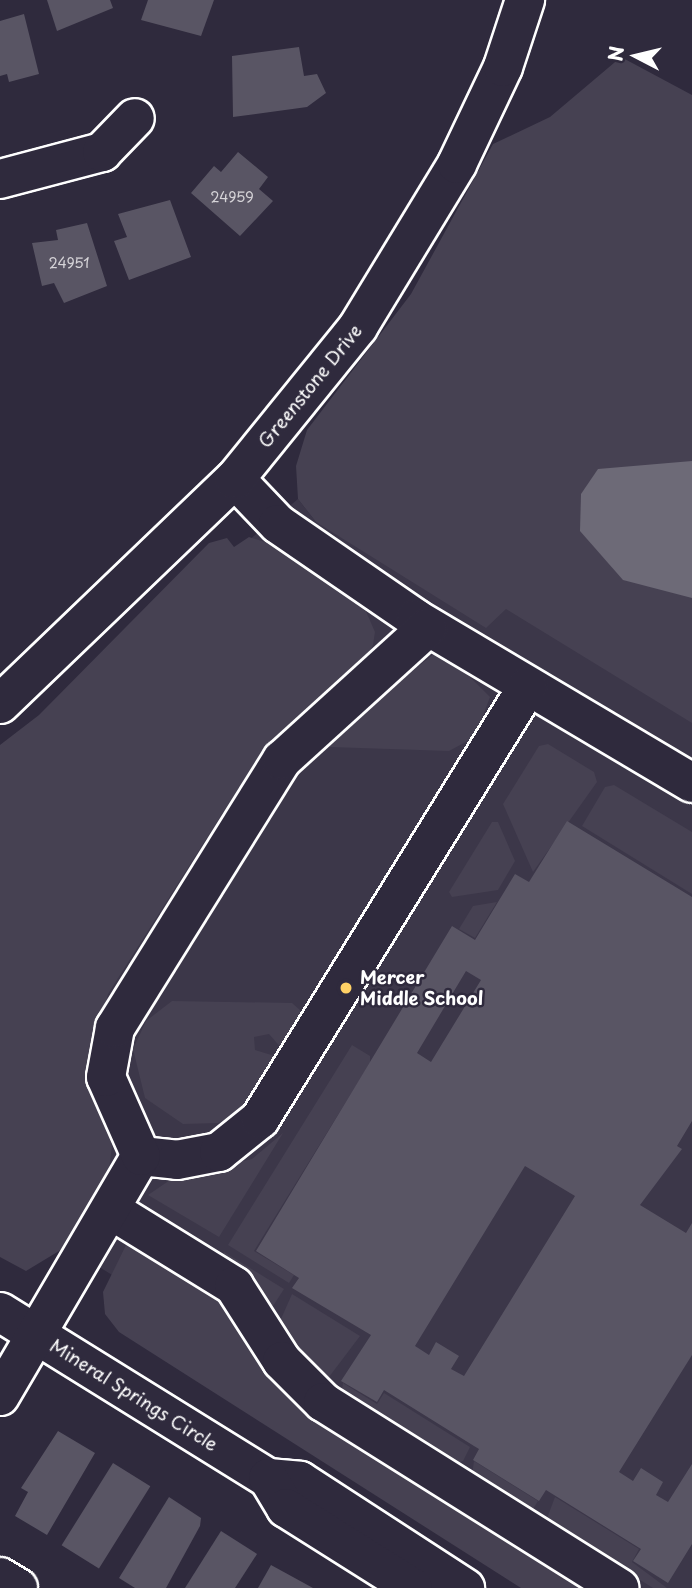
<!DOCTYPE html>
<html>
<head>
<meta charset="utf-8">
<style>
  body { margin:0 }
  #map { position:relative; width:692px; height:1588px; overflow:hidden; background:#2f2a3d; font-family:"Playpen Sans",sans-serif }
  div>[style] { position:absolute }
  .built>* { inset:0; background:#3c3749 }
  .green>* { inset:0; background:#464152 }
  .water>* { inset:0; background:#6d6a77 }
  .building>* { inset:0; background:#595564; transform-origin:0 0 }
  .roads { filter:drop-shadow(2px 0 #fff) drop-shadow(-2px 0 #fff) drop-shadow(0 2px #fff) drop-shadow(0 -2px #fff) }
  .minor>* { height:38px; margin:-19px; padding:0 19px; transform-origin:19px; border-radius:19px; background:#2f2a3d }
  .dots>* { width:19px; height:19px; translate:-50% -50%; box-sizing:border-box; border:4px solid #2f2a3d; border-radius:50% }
  span { translate:-50% -50%; white-space:nowrap; text-align:center; line-height:1.15; -webkit-text-stroke:5px #2f2a3d; paint-order:stroke }
  .number-label { font-size:14px; color:#d6d4d8 }
  .number-label span { -webkit-text-stroke-width:0 }
  .street-label { font-size:18px; color:#fff }
  .poi-label { font-size:18px; color:#fff; font-weight:700 }
  .left { translate:0 -50%; text-align:left }
  .north { position:absolute; left:601px; top:21px; width:70px; height:70px; -webkit-text-stroke:5px #2f2a3d; paint-order:stroke; rotate:277deg; font-size:19px; font-weight:700; line-height:28px; text-align:center; color:#fff }
  .north::after { content:''; display:block; margin:auto; width:24px; height:32px; background:#fff; clip-path:polygon(50% 0,100% 100%,50% 72%,0 100%) }
</style>
</head>
<body>
<div id="map">
  <div class="built">
    <div style="clip-path:polygon(298px 499px,316px 522px,692px 681px,692px 1588px,621px 1588px,0 1206px,235px 552px)"></div>
  </div>
  <div class="green">
    <div style="clip-path:polygon(621px 57px,692px 95px,692px 723px,506px 609px,486px 628px,316px 522px,298px 499px,296px 466px,307px 430px,411px 294px,493px 144px,550px 117px)"></div>
    <div style="clip-path:polygon(249px 537px,271px 544px,364px 607px,375px 632px,373px 645px,367px 658px,260px 754px,108px 994px,89px 1066px,112px 1146px,109px 1170px,64px 1248px,26px 1271px,0 1257px,0 745px,39px 715px,209px 543px,227px 538px,234px 547px)"></div>
    <div style="clip-path:polygon(435px 653px,449px 656px,490px 697px,475px 737px,449px 751px,330px 747px,329px 738px)"></div>
    <div style="clip-path:polygon(548px 744px,594px 772px,597px 782px,533px 872px,503px 804px,539px 746px)"></div>
    <div style="clip-path:polygon(614px 785px,692px 832px,692px 894px,582px 826px,605px 787px)"></div>
    <div style="clip-path:polygon(492px 822px,498px 822px,515px 861px,498px 890px,452px 897px,449px 892px)"></div>
    <div style="clip-path:polygon(497px 902px,475px 938px,459px 929px,473px 906px)"></div>
    <div style="clip-path:polygon(172px 1001px,292px 1003px,301px 1011px,283px 1050px,269px 1034px,254px 1037px,255px 1050px,278px 1057px,238px 1114px,218px 1123px,183px 1124px,145px 1098px,133px 1049px,146px 1021px)"></div>
    <div style="clip-path:polygon(352px 1045px,370px 1056px,370px 1063px,254px 1251px,294px 1275px,289px 1283px,228px 1245px)"></div>
    <div style="clip-path:polygon(283px 1133px,219px 1237px,148px 1195px,176px 1176px,252px 1159px)"></div>
    <div style="clip-path:polygon(131px 1235px,211px 1286px,264px 1354px,603px 1588px,521px 1588px,119px 1332px,105px 1314px,103px 1292px)"></div>
    <div style="clip-path:polygon(224px 1252px,284px 1289px,273px 1306px,268px 1307px,221px 1258px)"></div>
    <div style="clip-path:polygon(292px 1294px,360px 1336px,323px 1385px,277px 1328px)"></div>
    <div style="clip-path:polygon(343px 1383px,377px 1404px,384px 1393px,470px 1447px,463px 1461px,455px 1464px,341px 1395px)"></div>
    <div style="clip-path:polygon(474px 1461px,538px 1501px,533px 1509px,472px 1475px)"></div>
    <div style="clip-path:polygon(555px 1497px,639px 1549px,632px 1562px,667px 1588px,653px 1588px,546px 1521px)"></div>
  </div>
  <div class="water">
    <div style="clip-path:polygon(692px 461px,692px 598px,623px 580px,580px 531px,581px 494px,598px 469px)"></div>
  </div>
  <div class="building">
    <div style="clip-path:polygon(47px 0,110px 0,113px 8px,57px 31px)"></div>
    <div style="clip-path:polygon(148px 0,214px 0,201px 36px,141px 20px)"></div>
    <div style="clip-path:polygon(24px 14px,39px 74px,9px 82px,7px 74px,0 76px,0 21px)"></div>
    <div style="clip-path:polygon(299px 47px,304px 76px,317px 74px,326px 93px,307px 107px,233px 117px,232px 56px)"></div>
    <div style="clip-path:polygon(238px 152px,268px 177px,259px 189px,273px 201px,240px 236px,191px 193px,214px 166px,221px 172px)"></div>
    <div style="clip-path:polygon(170px 200px,191px 257px,129px 280px,114px 241px,127px 237px,118px 214px)"></div>
    <div style="clip-path:polygon(87px 223px,107px 286px,64px 303px,54px 283px,42px 286px,32px 243px,58px 240px,56px 230px)"></div>
    <div style="clip-path:polygon(evenodd,567px 821px,692px 897px,692px 1121px,677px 1146px,682px 1149px,640px 1205px,686px 1233px,692px 1223px,692px 1355px,619px 1472px,633px 1481px,641px 1468px,663px 1482px,656px 1495px,668px 1502px,692px 1464px,692px 1544px,668px 1583px,633px 1561px,641px 1549px,546px 1490px,539px 1501px,473px 1460px,479px 1449px,474px 1446px,384px 1390px,377px 1402px,341px 1381px,371px 1335px,292px 1288px,299px 1278px,256px 1251px,452px 926px,475px 940px,515px 874px,529px 882px,567px 821px,466px 971px,481px 980px,431px 1062px,417px 1053px,466px 971px,567px 821px,525px 1166px,575px 1196px,464px 1376px,451px 1369px,459px 1356px,436px 1342px,429px 1355px,415px 1346px,525px 1166px)"></div>
    <div style="clip-path:polygon(58px 1431px,95px 1453px,47px 1535px,15px 1516px,28px 1492px,21px 1488px)"></div>
    <div style="left:113px;top:1463px;width:44px;height:97px;rotate:32deg"></div>
    <div style="clip-path:polygon(169px 1497px,201px 1518px,200px 1526px,166px 1588px,135px 1588px,119px 1578px)"></div>
    <div style="clip-path:polygon(221px 1531px,257px 1554px,235px 1588px,185px 1588px)"></div>
    <div style="clip-path:polygon(271px 1565px,313px 1588px,258px 1588px)"></div>
  </div>
  <div class="roads">
    <div class="minor">
      <div style="left:0;top:179px;width:106px;rotate:-14.8deg"></div>
      <div style="left:102px;top:152px;width:47px;rotate:-45.9deg"></div>
      <div style="left:235px;top:479px;width:62px;rotate:46.3deg"></div>
      <div style="left:278px;top:524px;width:168px;rotate:34.5deg"></div>
      <div style="left:416px;top:619px;width:321px;rotate:30.7deg"></div>
      <div style="left:0;top:704px;width:325px;rotate:-43.8deg"></div>
      <div style="left:235px;top:479px;width:196px;rotate:-51deg"></div>
      <div style="left:358px;top:327px;width:191px;rotate:-58.7deg"></div>
      <div style="left:457px;top:164px;width:107px;rotate:-64.6deg"></div>
      <div style="left:503px;top:67px;width:71px;rotate:-71.8deg"></div>
      <div style="left:141px;top:1156px;width:36px;rotate:6deg"></div>
      <div style="left:177px;top:1160px;width:43px;rotate:-10.8deg"></div>
      <div style="left:219px;top:1152px;width:53px;rotate:-38.8deg"></div>
      <div style="left:260px;top:1119px;width:509px;rotate:-58.25deg"></div>
      <div style="left:111px;top:1210px;width:145px;rotate:31.7deg"></div>
      <div style="left:234px;top:1286px;width:89px;rotate:57.4deg"></div>
      <div style="left:282px;top:1361px;width:58px;rotate:45deg"></div>
      <div style="left:323px;top:1402px;width:350px;rotate:32.1deg"></div>
      <div style="left:0;top:1312px;width:315px;rotate:31.8deg"></div>
      <div style="left:268px;top:1478px;width:32px;rotate:5deg"></div>
      <div style="left:300px;top:1481px;width:197px;rotate:33deg"></div>
      <div style="left:0;top:1396px;width:278px;rotate:-59.6deg"></div>
      <div style="left:141px;top:1156px;width:86px;rotate:-113.9deg"></div>
      <div style="left:106px;top:1077px;width:50px;rotate:-79.6deg"></div>
      <div style="left:115px;top:1028px;width:316px;rotate:-58.1deg"></div>
      <div style="left:282px;top:760px;width:197px;rotate:-42.3deg"></div>
      <div style="left:268px;top:1478px;width:35px;rotate:59deg"></div>
      <div style="left:286px;top:1508px;width:150px;rotate:32.2deg"></div>
      <div style="left:0;top:1577px;width:21px;rotate:31deg"></div>
    </div>
  </div>
  <div class="dots">
    <div style="left:346px;top:988px;background:#ffd166"></div>
  </div>
  <div class="number-label">
    <span style="left:232px;top:197px">24959</span>
    <span style="left:69px;top:263px">24951</span>
  </div>
  <div class="street-label">
    <span style="left:310px;top:386px;rotate:-51deg">Greenstone Drive</span>
    <span style="left:134px;top:1395px;rotate:32deg">Mineral Springs Circle</span>
  </div>
  <div class="poi-label">
    <span class="left" style="left:360px;top:988px">Mercer<br>Middle School</span>
  </div>
  <div class="north">N</div>
</div>
</body>
</html>
